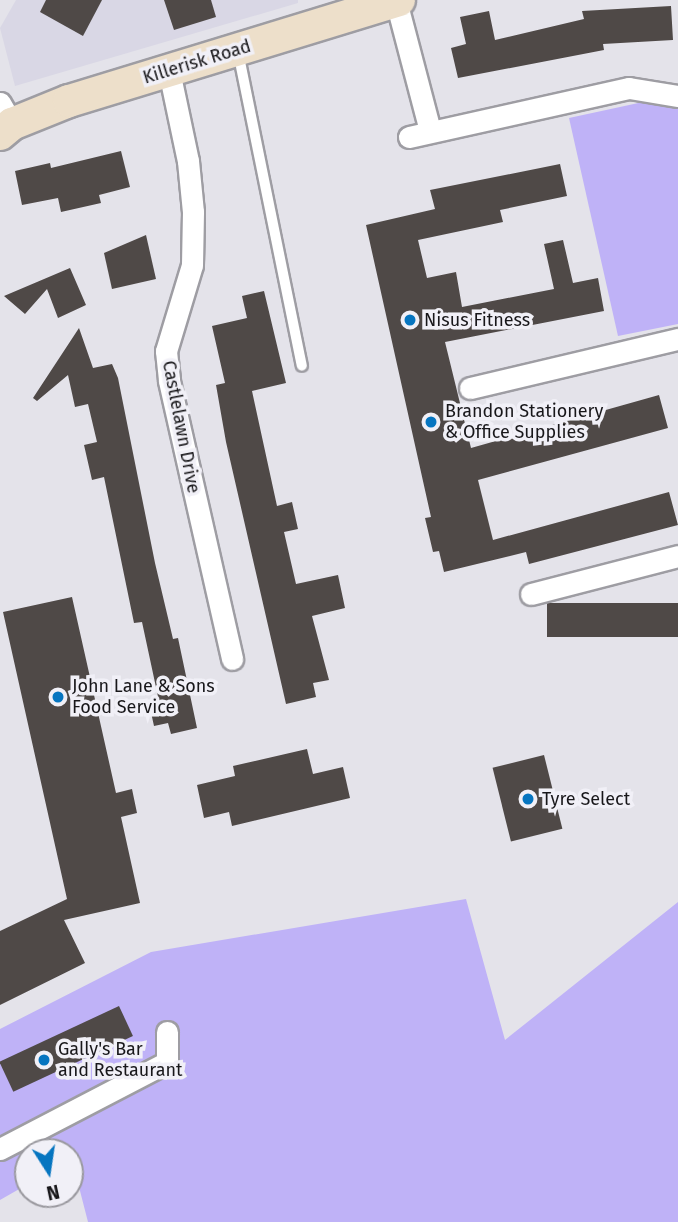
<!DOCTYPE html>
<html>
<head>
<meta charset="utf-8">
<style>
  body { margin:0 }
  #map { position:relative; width:678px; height:1222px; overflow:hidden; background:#e4e3ea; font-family:"Fira Sans",sans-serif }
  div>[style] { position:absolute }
  .built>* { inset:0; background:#d9d7e5 }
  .green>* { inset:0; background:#bfb2f7 }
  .building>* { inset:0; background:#4f4947; transform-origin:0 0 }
  .roads { filter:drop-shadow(2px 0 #9e9da3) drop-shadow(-2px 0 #9e9da3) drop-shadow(0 2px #9e9da3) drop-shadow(0 -2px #9e9da3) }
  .service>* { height:10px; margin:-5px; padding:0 5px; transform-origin:5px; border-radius:5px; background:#fff }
  .minor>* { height:21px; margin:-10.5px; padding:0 10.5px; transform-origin:10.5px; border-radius:10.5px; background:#fff }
  .secondary>* { height:32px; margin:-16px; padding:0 16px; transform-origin:16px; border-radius:16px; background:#eddfca }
  .dots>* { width:19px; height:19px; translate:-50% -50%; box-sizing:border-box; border:4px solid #f1f0f7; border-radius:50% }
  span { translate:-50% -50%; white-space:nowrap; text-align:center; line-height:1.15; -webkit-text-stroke:7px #f1f0f7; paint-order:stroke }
  .street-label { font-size:18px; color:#18171a }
  .poi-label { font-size:18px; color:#18171a }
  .left { translate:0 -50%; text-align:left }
  .north { position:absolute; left:14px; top:1138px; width:70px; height:70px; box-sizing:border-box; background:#f1f0f7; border:2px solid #9a999f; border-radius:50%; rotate:168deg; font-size:19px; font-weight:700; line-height:28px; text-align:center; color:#18171a }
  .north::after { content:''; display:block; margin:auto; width:24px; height:32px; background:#0675c0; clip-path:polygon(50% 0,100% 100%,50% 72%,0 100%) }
</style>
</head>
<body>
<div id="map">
  <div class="built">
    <div style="clip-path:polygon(16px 0,298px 0,298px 3px,15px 86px,0 28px)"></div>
  </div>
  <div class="green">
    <div style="clip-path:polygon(657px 99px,678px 104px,678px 324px,618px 336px,569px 118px)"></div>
    <div style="clip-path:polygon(466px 899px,505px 1040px,678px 902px,678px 1222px,88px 1222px,70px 1152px,28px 1152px,28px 1184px,0 1200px,0 1029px,151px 952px)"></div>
  </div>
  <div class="building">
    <div style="clip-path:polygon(46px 0,102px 0,83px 36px,40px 12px)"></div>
    <div style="clip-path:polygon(164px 0,211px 0,216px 17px,174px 30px)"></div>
    <div style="clip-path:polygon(671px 6px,673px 40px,603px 44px,604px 50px,458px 78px,451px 48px,466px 44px,460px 17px,489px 11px,495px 40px,584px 19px,582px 11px)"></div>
    <div style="clip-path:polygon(121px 151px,130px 187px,99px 195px,101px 203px,61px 212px,58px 198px,22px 205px,15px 171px,50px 163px,51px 168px)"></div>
    <div style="clip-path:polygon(560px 164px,567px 196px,500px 210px,503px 222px,418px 240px,427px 278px,456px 272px,462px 307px,554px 289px,544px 244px,563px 240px,573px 283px,598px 278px,604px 311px,445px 342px,471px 448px,659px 395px,668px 428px,478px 480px,493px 540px,669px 492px,678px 525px,529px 564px,526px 552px,444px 572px,439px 551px,433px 552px,425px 518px,431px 517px,366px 225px,435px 209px,430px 190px)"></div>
    <div style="clip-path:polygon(146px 235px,156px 279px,112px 289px,104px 253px)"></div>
    <div style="clip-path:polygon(70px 268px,86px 305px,58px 318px,47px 289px,25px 314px,4px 296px)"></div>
    <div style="clip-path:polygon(264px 291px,286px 383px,252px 391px,277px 506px,292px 502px,298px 529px,284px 532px,296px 584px,338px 575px,345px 608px,312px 616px,329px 680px,313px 683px,316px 697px,286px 704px,226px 442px,216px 385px,225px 383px,212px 326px,247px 318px,242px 296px)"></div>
    <div style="clip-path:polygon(79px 328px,93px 368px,112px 364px,118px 378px,155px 563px,173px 639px,178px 638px,197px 728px,171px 734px,168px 723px,154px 726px,150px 708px,160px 706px,142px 622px,134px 623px,104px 477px,92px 480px,84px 445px,97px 442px,88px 404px,75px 407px,68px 375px,37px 401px,33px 398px)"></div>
    <div style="clip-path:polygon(72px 597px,116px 793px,132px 789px,137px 813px,121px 817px,140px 903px,64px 920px,85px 963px,0 1005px,0 931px,67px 899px,3px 612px)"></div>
    <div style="left:678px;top:603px;width:34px;height:131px;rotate:90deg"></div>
    <div style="clip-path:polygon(307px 749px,313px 774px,343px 767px,350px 798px,232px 826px,229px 812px,204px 818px,197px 785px,235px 776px,233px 766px)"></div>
    <div style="left:544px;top:755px;width:76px;height:53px;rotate:76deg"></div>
    <div style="left:119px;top:1006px;width:33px;height:132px;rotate:65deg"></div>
  </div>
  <div class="roads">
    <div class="service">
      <div style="left:238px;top:52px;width:320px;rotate:78.5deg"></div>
    </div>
    <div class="minor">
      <div style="left:396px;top:1px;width:134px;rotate:75.3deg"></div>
      <div style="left:169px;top:71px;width:92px;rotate:78.1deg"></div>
      <div style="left:188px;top:161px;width:51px;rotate:84.4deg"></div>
      <div style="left:193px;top:212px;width:53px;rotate:91.1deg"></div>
      <div style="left:192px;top:265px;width:90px;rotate:106.8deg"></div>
      <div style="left:166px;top:351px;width:30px;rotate:84deg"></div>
      <div style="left:169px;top:381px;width:285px;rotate:77.2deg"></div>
      <div style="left:0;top:103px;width:24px;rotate:60deg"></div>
      <div style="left:409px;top:137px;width:225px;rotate:-12.6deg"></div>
      <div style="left:629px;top:88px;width:50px;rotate:9.3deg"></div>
      <div style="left:470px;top:388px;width:214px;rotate:-13.3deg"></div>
      <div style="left:531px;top:594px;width:152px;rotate:-14.5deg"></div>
      <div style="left:0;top:1149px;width:188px;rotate:-27.5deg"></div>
      <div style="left:167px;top:1062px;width:30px;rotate:-90deg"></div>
    </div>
    <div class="secondary">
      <div style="left:0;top:134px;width:16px;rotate:-40deg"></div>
      <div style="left:12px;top:124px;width:61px;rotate:-22deg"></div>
      <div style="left:69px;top:101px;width:345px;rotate:-17deg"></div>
    </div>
  </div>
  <div class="dots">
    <div style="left:410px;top:320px;background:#0675c0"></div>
    <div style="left:431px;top:422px;background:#0675c0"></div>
    <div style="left:58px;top:697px;background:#0675c0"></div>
    <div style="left:528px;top:799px;background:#0675c0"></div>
    <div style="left:44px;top:1060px;background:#0675c0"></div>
  </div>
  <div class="street-label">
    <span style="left:197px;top:62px;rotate:-17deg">Killerisk Road</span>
    <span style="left:181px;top:427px;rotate:79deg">Castlelawn Drive</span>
  </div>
  <div class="poi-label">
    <span class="left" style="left:424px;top:320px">Nisus Fitness</span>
    <span class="left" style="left:445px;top:422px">Brandon Stationery<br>&amp; Office Supplies</span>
    <span class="left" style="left:72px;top:697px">John Lane &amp; Sons<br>Food Service</span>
    <span class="left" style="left:542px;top:799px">Tyre Select</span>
    <span class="left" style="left:58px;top:1060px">Gally's Bar<br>and Restaurant</span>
  </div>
  <div class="north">N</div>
</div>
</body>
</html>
